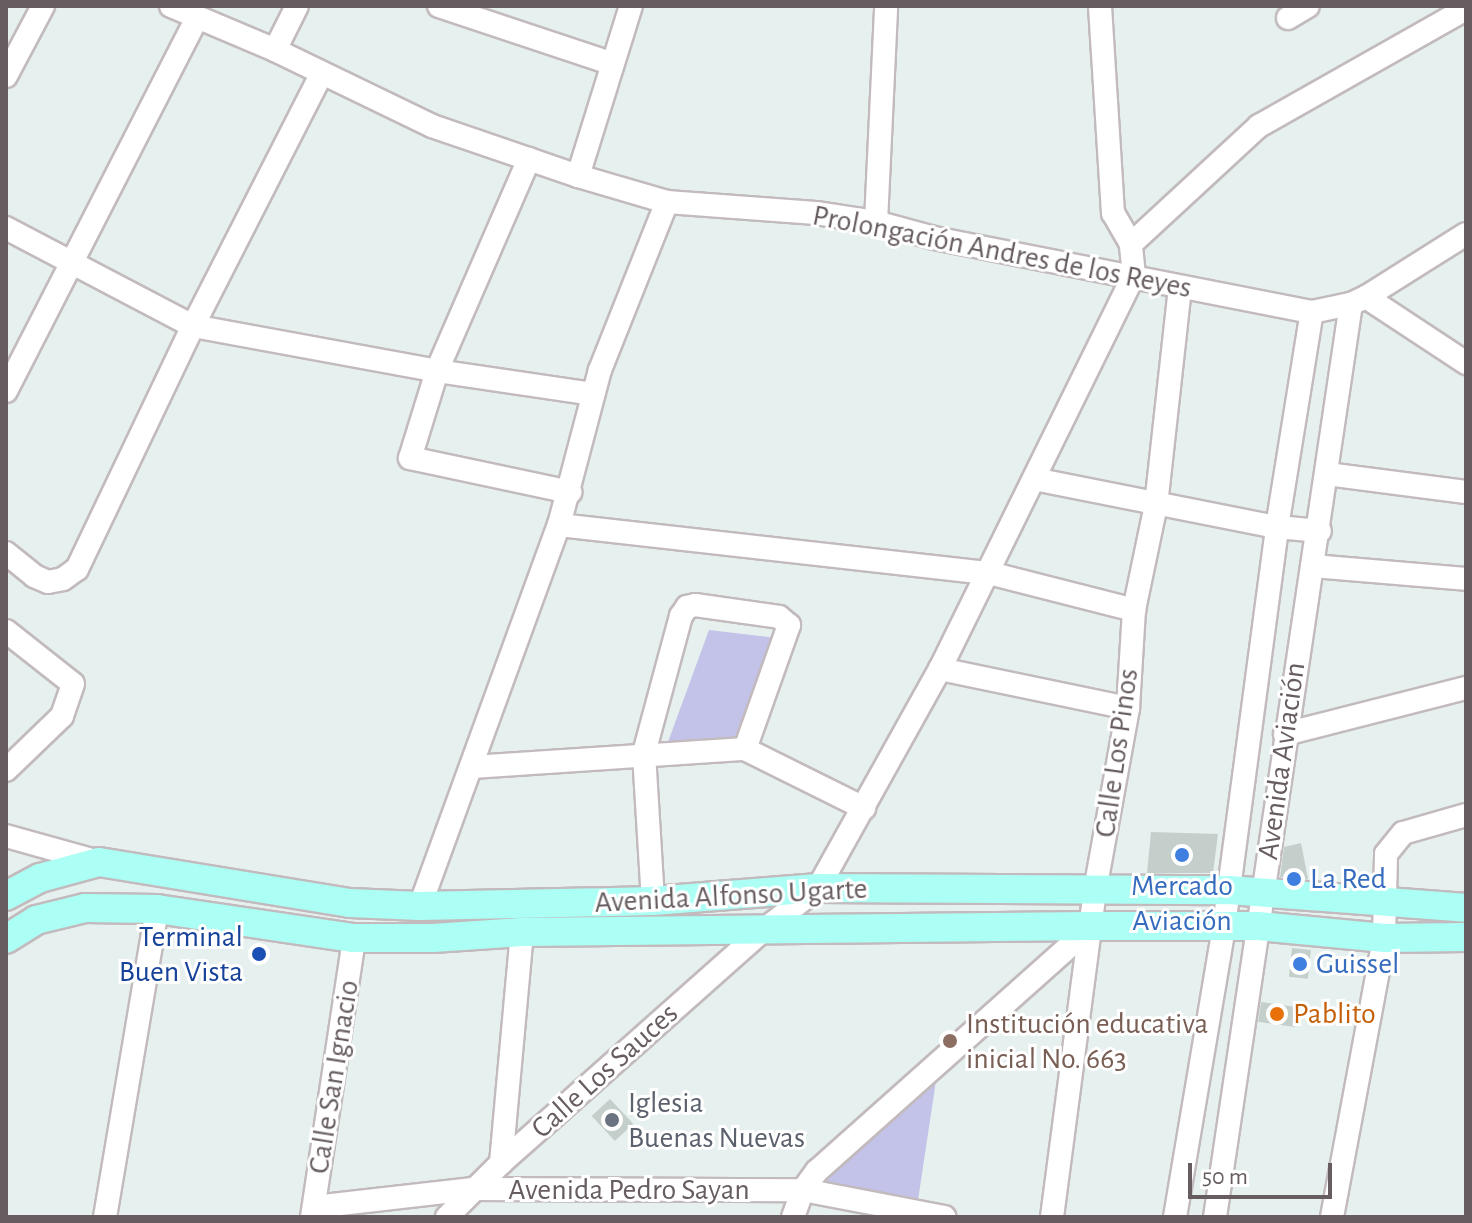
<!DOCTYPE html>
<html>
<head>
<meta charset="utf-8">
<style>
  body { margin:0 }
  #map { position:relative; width:1472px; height:1223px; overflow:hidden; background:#e6f0ee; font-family:"Alegreya Sans",sans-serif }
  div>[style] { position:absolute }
  .green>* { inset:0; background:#c3c2e8 }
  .building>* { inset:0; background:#c4cecb; transform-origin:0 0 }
  .roads { filter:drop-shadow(2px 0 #c2babd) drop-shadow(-2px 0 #c2babd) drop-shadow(0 2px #c2babd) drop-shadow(0 -2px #c2babd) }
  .minor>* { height:22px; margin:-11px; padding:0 11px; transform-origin:11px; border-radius:11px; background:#fff }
  .major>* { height:28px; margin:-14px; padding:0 14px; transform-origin:14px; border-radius:14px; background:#acfff5 }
  .dots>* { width:22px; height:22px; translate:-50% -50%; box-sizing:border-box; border:4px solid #fff; border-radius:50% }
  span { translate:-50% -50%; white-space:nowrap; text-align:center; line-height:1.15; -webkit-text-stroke:6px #fff; paint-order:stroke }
  .street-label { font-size:30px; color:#675d61 }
  .shop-label { font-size:30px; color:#366cbe }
  .left { translate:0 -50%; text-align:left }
  .transit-label { font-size:30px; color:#164399 }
  .right { translate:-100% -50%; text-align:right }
  .food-label { font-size:30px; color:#c56008 }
  .education-label { font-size:30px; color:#785e54 }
  .worship-label { font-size:30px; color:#5b616d }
  .frame { position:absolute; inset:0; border:8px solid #675d61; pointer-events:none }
  .scale { position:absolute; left:1188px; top:1163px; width:144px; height:36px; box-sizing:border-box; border:4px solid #675d61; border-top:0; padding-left:10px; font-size:24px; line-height:28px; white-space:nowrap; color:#675d61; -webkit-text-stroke:6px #fff; paint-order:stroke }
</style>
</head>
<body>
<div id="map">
  <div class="green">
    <div style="clip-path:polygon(709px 630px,784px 639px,737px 737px,668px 742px)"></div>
    <div style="clip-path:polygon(937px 1074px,918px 1200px,821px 1183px,822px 1176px)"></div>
  </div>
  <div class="building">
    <div style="clip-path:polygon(1151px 832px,1218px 834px,1213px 873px,1147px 873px)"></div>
    <div style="clip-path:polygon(1301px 843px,1308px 879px,1280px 877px,1284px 847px)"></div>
    <div style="left:1292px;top:948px;width:19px;height:29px;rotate:6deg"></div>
    <div style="left:1261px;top:1002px;width:37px;height:20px;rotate:8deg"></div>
    <div style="left:610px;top:1099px;width:34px;height:25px;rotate:47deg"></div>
  </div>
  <div class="roads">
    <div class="minor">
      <div style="left:171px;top:6px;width:113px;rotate:22.9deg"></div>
      <div style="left:275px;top:50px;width:174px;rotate:25.8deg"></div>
      <div style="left:432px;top:126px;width:154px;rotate:18.9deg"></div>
      <div style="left:578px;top:176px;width:93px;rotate:16.3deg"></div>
      <div style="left:667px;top:202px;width:149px;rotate:4.2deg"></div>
      <div style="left:816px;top:213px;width:61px;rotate:8.5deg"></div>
      <div style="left:876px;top:222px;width:60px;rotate:15.4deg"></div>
      <div style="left:934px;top:238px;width:385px;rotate:11.1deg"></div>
      <div style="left:1312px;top:312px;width:40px;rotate:-12deg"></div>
      <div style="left:1351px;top:304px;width:17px;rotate:-25deg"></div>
      <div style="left:1366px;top:297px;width:118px;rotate:-32.2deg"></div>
      <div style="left:439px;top:6px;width:183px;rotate:18.4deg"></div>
      <div style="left:1288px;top:18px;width:23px;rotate:-31deg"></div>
      <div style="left:275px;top:50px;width:49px;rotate:-63.4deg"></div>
      <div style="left:6px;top:76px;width:79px;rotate:-62.1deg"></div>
      <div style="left:529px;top:159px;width:231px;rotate:113.5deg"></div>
      <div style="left:437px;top:371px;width:91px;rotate:107.2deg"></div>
      <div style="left:410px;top:458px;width:164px;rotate:12deg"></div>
      <div style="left:578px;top:176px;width:178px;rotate:-72.7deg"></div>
      <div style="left:876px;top:222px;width:216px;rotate:-87.3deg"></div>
      <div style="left:6px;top:228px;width:211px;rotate:27.7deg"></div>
      <div style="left:193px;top:326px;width:248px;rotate:10.4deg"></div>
      <div style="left:437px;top:371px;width:158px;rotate:8.4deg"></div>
      <div style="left:1131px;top:244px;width:174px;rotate:-42.7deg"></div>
      <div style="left:1259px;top:126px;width:238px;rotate:-29.5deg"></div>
      <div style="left:1366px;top:297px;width:120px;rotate:33.4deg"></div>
      <div style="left:6px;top:391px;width:419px;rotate:-62.9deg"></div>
      <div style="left:1327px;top:474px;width:140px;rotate:7.4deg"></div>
      <div style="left:1034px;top:479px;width:248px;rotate:11.2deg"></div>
      <div style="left:1277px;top:527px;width:43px;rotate:5.3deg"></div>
      <div style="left:559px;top:525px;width:433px;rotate:6.4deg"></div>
      <div style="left:989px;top:573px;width:150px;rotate:14.3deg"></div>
      <div style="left:6px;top:553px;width:36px;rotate:39deg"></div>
      <div style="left:34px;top:576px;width:15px;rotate:23deg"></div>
      <div style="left:48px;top:582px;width:15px;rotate:-11deg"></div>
      <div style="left:63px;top:579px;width:17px;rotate:-36deg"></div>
      <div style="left:77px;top:569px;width:269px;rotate:-64.5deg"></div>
      <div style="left:193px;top:326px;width:282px;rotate:-63deg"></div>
      <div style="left:1312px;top:566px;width:155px;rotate:4.8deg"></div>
      <div style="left:6px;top:631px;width:85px;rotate:38.3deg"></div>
      <div style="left:73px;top:684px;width:34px;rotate:109deg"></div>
      <div style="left:62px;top:716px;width:78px;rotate:136deg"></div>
      <div style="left:940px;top:669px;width:192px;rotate:11.7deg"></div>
      <div style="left:1285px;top:734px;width:187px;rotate:-14.3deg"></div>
      <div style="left:472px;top:767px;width:274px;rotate:-3.8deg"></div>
      <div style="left:745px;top:749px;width:133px;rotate:26.4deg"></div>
      <div style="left:6px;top:836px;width:97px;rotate:15.6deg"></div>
      <div style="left:653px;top:901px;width:148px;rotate:-93.5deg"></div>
      <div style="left:644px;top:753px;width:142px;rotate:-74.9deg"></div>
      <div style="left:681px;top:616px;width:11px;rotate:-56deg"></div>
      <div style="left:687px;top:607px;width:8px;rotate:-14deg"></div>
      <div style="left:695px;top:605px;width:85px;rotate:8.1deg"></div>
      <div style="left:779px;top:617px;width:13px;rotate:39deg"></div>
      <div style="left:789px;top:625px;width:132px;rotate:109.5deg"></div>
      <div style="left:420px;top:906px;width:406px;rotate:-70deg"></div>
      <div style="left:559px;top:525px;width:160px;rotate:-75.2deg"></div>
      <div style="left:600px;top:370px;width:181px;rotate:-68.3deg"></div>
      <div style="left:501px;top:1163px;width:232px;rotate:-84.8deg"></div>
      <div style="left:314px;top:1207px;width:160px;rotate:-6.5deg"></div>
      <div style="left:473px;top:1189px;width:330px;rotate:0.2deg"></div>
      <div style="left:803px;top:1190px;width:144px;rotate:10.8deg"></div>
      <div style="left:105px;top:1217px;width:312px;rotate:-80.4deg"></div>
      <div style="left:312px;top:1217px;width:282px;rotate:-81.4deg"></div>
      <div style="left:447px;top:1217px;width:76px;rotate:-45deg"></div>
      <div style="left:501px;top:1163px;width:353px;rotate:-41.6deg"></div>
      <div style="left:765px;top:929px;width:67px;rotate:-37.7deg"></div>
      <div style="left:818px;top:888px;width:251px;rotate:-60.9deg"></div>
      <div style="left:940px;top:669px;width:439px;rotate:-63.8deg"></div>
      <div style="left:1134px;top:275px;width:31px;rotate:-96deg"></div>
      <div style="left:1131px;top:244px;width:36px;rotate:-120deg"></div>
      <div style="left:1113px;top:213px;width:207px;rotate:-93.6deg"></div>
      <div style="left:793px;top:1217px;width:29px;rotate:-70deg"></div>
      <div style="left:803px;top:1190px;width:24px;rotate:-54deg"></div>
      <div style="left:817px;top:1171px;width:368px;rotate:-41.7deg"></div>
      <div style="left:1052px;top:1217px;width:330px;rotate:-82.5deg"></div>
      <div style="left:1095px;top:890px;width:185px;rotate:-79.7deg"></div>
      <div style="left:1128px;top:708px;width:98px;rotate:-86.5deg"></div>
      <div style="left:1134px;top:610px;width:107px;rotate:-78.2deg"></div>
      <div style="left:1156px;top:505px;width:218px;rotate:-83.7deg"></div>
      <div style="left:1175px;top:1217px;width:295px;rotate:-80.4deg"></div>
      <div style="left:1224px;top:926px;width:403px;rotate:-82.4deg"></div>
      <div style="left:1277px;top:527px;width:218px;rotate:-80.8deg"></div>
      <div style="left:1215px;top:1217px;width:923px;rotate:-81.53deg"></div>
      <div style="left:1332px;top:1217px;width:284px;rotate:-79.4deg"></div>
      <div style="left:1384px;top:938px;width:84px;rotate:-88.6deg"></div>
      <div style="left:1386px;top:854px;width:27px;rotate:-51deg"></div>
      <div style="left:1403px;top:833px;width:66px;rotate:-15.9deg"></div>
    </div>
    <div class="major">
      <div style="left:6px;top:896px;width:38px;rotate:-28deg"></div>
      <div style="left:40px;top:878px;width:61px;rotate:-15.2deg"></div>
      <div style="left:99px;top:862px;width:254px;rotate:9.3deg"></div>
      <div style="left:350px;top:903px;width:70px;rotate:2.5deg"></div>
      <div style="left:420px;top:906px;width:233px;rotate:-1.2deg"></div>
      <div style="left:653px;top:901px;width:166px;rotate:-4.5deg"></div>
      <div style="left:818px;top:888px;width:411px;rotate:0.3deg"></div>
      <div style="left:1229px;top:890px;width:238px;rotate:4.3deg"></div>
      <div style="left:6px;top:939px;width:36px;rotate:-32deg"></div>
      <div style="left:36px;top:920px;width:50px;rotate:-13.8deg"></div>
      <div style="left:85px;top:908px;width:72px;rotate:0.8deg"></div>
      <div style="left:157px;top:909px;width:199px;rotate:8.4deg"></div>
      <div style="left:354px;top:938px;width:79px"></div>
      <div style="left:433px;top:938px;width:89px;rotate:-3.9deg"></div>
      <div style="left:522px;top:932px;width:570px;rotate:-0.6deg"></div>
      <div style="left:1092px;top:926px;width:166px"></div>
      <div style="left:1258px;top:926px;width:127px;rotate:5.4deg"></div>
      <div style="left:1384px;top:938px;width:82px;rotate:-0.7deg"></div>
    </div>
  </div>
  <div class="dots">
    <div style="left:1182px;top:855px;background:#3f7fe0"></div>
    <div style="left:1294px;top:879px;background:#3f7fe0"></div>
    <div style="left:259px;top:954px;background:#1a4fb4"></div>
    <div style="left:1300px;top:964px;background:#3f7fe0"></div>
    <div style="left:1277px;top:1014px;background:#e8710a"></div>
    <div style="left:950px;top:1041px;background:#8d6e63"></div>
    <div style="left:612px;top:1120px;background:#6b7280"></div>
  </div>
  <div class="street-label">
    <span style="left:1002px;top:252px;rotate:11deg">Prolongación Andres de los Reyes</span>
    <span style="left:1117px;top:753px;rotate:-82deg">Calle Los Pinos</span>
    <span style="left:1282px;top:761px;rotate:-82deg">Avenida Aviación</span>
    <span style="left:731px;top:896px;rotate:-3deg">Avenida Alfonso Ugarte</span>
    <span style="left:605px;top:1071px;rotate:-42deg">Calle Los Sauces</span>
    <span style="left:334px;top:1077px;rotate:-81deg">Calle San Ignacio</span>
    <span style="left:629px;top:1190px">Avenida Pedro Sayan</span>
  </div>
  <div class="shop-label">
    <span class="left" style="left:1310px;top:879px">La Red</span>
    <span style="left:1182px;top:903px">Mercado<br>Aviación</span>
    <span class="left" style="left:1316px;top:964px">Guissel</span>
  </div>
  <div class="transit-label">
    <span class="right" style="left:243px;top:954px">Terminal<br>Buen Vista</span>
  </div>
  <div class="food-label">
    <span class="left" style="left:1293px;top:1014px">Pablito</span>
  </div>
  <div class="education-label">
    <span class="left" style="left:966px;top:1041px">Institución educativa<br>inicial No. 663</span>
  </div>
  <div class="worship-label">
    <span class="left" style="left:628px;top:1120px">Iglesia<br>Buenas Nuevas</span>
  </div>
  <div class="frame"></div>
  <div class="scale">50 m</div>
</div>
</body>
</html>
